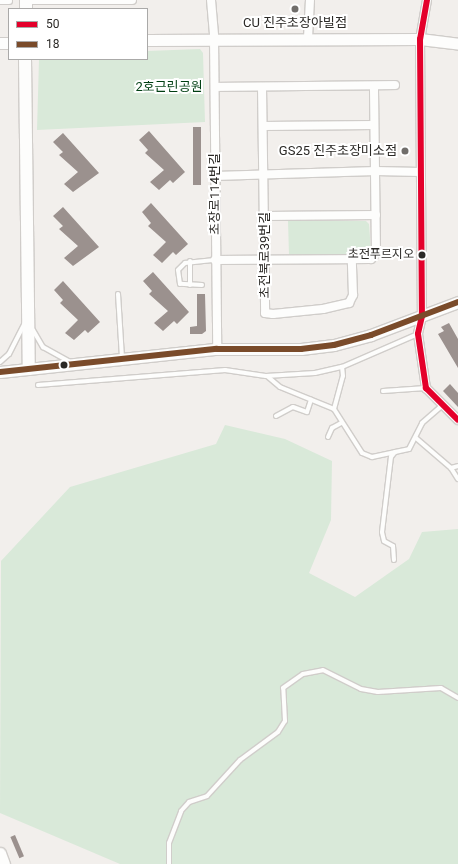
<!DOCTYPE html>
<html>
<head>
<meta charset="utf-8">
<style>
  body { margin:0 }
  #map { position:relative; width:458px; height:864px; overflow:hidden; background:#f2efec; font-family:Roboto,"Noto Sans KR",sans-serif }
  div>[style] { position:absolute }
  .green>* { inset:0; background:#d9e9d9 }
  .building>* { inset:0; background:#9b918e; transform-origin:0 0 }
  .roads { filter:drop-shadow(1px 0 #d0cdca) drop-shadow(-1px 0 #d0cdca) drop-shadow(0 1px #d0cdca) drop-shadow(0 -1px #d0cdca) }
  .service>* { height:4px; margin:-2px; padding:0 2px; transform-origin:2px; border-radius:2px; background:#fdfdfc }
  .pedestrian>* { height:6px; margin:-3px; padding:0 3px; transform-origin:3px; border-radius:3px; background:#fdfdfc }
  .minor>* { height:8px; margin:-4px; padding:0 4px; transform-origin:4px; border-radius:4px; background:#fdfdfc }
  .tertiary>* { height:11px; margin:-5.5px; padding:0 5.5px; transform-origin:5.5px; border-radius:5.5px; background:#fdfdfc }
  .secondary>* { height:12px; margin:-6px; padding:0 6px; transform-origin:6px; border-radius:6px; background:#fdfdfc }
  .bus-1>* { height:6px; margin:-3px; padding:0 3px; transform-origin:3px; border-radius:3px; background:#e4002b }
  .bus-2>* { height:6px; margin:-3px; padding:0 3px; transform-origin:3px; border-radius:3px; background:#7a4b2a }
  .dots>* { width:11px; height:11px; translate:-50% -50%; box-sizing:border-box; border:2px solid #fff; border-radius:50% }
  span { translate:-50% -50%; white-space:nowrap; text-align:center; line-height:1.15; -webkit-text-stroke:4px #fff; paint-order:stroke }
  .bus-label { font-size:12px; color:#2b2926 }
  .right { translate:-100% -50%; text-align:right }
  .poi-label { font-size:13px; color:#2b2926 }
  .park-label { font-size:13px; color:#003f13 }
  .street-label { font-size:13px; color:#2b2926 }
  .legend { position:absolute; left:8px; top:8px; width:140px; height:52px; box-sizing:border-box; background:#fff; border:1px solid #aaa9a8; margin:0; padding:5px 7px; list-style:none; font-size:12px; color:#2b2926 }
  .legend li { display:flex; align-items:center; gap:8px; height:20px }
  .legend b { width:20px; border:1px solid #aaa9a8 }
</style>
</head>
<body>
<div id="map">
  <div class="green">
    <div style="clip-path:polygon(200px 49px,203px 53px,205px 122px,37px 130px,39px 59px,147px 59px,147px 51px)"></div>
    <div style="clip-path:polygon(288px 221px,366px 221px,369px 224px,371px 251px,368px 255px,289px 255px)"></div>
    <div style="clip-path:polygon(225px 425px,285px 439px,332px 461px,331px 520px,309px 573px,355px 597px,409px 559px,422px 532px,458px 529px,458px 864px,120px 864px,0 813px,1px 561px,70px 487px,216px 444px)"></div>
  </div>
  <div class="building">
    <div style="left:193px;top:127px;width:8px;height:58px"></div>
    <div style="clip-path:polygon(149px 131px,185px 172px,173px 183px,170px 180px,159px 190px,150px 182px,164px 170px,145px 153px,148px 150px,139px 140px)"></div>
    <div style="clip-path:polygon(63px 133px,99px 173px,73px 192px,64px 184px,78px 172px,59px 155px,63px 152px,53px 142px)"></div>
    <div style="clip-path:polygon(151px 203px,188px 244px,176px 255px,173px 252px,162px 263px,153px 255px,166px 242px,148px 226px,151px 223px,142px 212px)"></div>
    <div style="clip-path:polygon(63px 207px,99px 247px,73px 266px,64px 258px,78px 246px,59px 229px,63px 226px,53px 216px)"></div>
    <div style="clip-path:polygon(153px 272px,189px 312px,177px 324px,174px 321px,163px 331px,154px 323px,168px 311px,149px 294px,152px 291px,143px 281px)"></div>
    <div style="clip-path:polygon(63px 281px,100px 322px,88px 333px,85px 330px,74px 340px,65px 333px,78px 320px,60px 303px,63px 300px,54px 290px)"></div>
    <div style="clip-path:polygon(197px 294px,205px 294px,206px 331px,202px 334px,190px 334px,190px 327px,197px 326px)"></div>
    <div style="clip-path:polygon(449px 323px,458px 339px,458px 368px,438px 334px,444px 331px,441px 327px)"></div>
    <div style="clip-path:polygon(450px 384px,458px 393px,458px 407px,443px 391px)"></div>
    <div style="left:15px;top:835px;width:23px;height:5px;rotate:67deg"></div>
  </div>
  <div class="roads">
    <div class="service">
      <div style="left:190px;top:261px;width:24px;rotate:90deg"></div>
      <div style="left:202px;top:285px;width:22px;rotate:-177deg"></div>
      <div style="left:180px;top:284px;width:14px;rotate:-98deg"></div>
      <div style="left:178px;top:270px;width:10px;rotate:-45deg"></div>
      <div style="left:185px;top:263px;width:30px;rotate:-6deg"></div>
      <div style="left:118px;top:294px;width:64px;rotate:86.4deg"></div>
      <div style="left:33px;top:330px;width:20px;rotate:60deg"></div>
      <div style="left:43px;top:347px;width:31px;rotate:29deg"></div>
      <div style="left:0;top:362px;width:12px;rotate:-42deg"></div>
      <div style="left:9px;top:354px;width:36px;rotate:-63deg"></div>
      <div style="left:267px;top:376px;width:17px;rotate:40deg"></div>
      <div style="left:280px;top:387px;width:58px;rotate:22.2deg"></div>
      <div style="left:334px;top:409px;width:52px;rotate:57.5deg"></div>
      <div style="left:362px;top:453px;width:11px;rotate:22deg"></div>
      <div style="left:372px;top:457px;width:24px;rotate:-12deg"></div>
      <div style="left:38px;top:385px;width:188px;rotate:-4.6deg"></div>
      <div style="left:225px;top:370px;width:41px;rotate:8.3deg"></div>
      <div style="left:266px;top:376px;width:49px;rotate:-3.5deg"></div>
      <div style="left:315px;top:373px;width:28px;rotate:-13deg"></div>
      <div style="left:342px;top:367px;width:83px;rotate:-23.5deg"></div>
      <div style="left:383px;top:391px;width:43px;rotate:-4deg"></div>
      <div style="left:334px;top:409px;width:34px;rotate:-75deg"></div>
      <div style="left:343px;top:376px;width:9px;rotate:-96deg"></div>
      <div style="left:276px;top:416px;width:19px;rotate:-28deg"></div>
      <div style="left:293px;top:407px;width:15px;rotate:20deg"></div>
      <div style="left:307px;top:412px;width:13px;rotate:-72deg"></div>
      <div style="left:328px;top:437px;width:10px;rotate:-66deg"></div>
      <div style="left:332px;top:428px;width:10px;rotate:-29deg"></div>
      <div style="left:416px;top:438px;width:46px;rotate:40.6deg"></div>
      <div style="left:451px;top:468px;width:13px;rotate:58deg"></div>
      <div style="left:451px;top:468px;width:7px;rotate:-16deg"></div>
      <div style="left:394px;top:560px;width:14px;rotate:-94deg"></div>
      <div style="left:393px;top:546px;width:10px;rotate:-151deg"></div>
      <div style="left:384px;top:541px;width:9px;rotate:-103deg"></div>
      <div style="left:382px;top:532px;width:76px;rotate:-83.2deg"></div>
      <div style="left:391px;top:457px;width:6px;rotate:-51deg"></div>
      <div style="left:395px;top:452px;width:14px;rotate:-12deg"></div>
      <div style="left:409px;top:449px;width:29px;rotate:-63deg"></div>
      <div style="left:422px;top:423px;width:28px;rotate:-41deg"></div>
      <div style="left:169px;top:864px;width:21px;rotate:-90deg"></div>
      <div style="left:169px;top:843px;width:34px;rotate:-69deg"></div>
      <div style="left:181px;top:811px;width:12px;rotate:-48deg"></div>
      <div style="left:189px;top:802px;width:19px;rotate:-18deg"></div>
      <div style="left:207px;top:796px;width:49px;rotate:-47.5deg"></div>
      <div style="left:240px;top:760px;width:47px;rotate:-36.4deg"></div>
      <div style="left:278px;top:732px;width:13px;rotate:-58deg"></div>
      <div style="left:285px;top:721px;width:33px;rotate:-93deg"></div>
      <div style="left:283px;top:688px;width:24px;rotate:-35deg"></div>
      <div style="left:303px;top:674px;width:20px;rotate:-11deg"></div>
      <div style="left:323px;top:670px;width:42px;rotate:26.6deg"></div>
      <div style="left:361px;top:689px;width:17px;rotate:10deg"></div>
      <div style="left:378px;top:692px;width:63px;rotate:-3.6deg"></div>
      <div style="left:441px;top:688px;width:20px;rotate:30deg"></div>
    </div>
    <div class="pedestrian">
      <div style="left:0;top:1px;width:9px"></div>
      <div style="left:26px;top:1px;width:43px"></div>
    </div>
    <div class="minor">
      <div style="left:69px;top:0;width:63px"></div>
      <div style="left:211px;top:0;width:38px;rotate:85deg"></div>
      <div style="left:214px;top:38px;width:311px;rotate:89.4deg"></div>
      <div style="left:427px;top:0;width:40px;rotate:100deg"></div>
      <div style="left:420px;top:39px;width:277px;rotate:89.6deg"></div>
      <div style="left:422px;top:316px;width:18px;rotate:103deg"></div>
      <div style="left:418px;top:334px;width:55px;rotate:81.6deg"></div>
      <div style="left:426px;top:388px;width:45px;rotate:45deg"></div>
      <div style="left:308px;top:38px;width:38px;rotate:-87deg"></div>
      <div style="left:215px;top:87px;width:180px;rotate:-0.6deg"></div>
      <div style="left:262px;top:87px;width:226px;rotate:89.2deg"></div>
      <div style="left:265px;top:313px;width:8px;rotate:7deg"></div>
      <div style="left:273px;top:314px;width:50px;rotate:-5.7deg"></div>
      <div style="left:323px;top:309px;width:27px;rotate:-13deg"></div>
      <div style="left:349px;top:303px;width:9px;rotate:-63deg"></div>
      <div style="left:353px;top:295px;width:35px;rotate:-92deg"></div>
      <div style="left:263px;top:126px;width:111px;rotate:-0.5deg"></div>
      <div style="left:215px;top:176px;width:161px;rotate:-1.8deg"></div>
      <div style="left:376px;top:171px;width:44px;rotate:1.3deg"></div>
      <div style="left:265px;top:216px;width:111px;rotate:-0.5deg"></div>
      <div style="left:215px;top:260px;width:156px;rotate:-0.4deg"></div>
      <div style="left:371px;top:259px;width:8px;rotate:-50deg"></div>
      <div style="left:376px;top:253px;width:167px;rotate:-90.7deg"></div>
    </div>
    <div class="tertiary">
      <div style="left:147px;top:40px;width:273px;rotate:-0.2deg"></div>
      <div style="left:420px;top:39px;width:38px;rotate:7deg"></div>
      <div style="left:0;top:43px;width:9px"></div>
      <div style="left:0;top:372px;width:218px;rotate:-6.1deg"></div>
      <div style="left:217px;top:349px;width:84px"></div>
      <div style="left:301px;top:349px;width:33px;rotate:-7deg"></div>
      <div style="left:334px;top:345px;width:38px;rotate:-15deg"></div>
      <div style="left:371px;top:335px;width:93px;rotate:-20.8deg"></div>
      <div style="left:0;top:853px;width:12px;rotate:70deg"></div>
    </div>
    <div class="secondary">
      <div style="left:26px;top:9px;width:9px;rotate:-90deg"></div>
      <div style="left:25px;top:59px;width:310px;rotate:89.3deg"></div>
    </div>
  </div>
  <div class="bus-1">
    <div style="left:427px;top:0;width:40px;rotate:100deg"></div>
    <div style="left:420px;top:39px;width:277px;rotate:89.6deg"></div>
    <div style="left:422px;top:316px;width:18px;rotate:103deg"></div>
    <div style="left:418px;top:334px;width:55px;rotate:81.6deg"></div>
    <div style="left:426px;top:388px;width:45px;rotate:45deg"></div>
  </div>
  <div class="bus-2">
    <div style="left:0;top:372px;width:218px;rotate:-6.1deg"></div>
    <div style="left:217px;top:349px;width:84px"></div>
    <div style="left:301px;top:349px;width:33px;rotate:-7deg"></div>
    <div style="left:334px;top:345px;width:38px;rotate:-15deg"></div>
    <div style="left:371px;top:335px;width:93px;rotate:-20.8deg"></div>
  </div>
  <div class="dots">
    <div style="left:295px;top:9px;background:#716e6b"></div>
    <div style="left:405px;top:151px;background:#716e6b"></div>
    <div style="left:422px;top:255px;background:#2b2926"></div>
    <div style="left:64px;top:365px;background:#2b2926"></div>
  </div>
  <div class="bus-label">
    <span class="right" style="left:414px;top:255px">초전푸르지오</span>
  </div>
  <div class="poi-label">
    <span style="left:295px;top:23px">CU 진주초장아빌점</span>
    <span class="right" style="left:397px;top:151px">GS25 진주초장미소점</span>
  </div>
  <div class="park-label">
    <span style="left:169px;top:87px">2호근린공원</span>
  </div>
  <div class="street-label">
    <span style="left:215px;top:194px;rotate:-90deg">초장로114번길</span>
    <span style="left:265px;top:255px;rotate:-90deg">초전북로39번길</span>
  </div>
  <ul class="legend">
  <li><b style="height:5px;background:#e4002b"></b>50</li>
  <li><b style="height:5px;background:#7a4b2a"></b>18</li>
  </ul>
</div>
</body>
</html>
